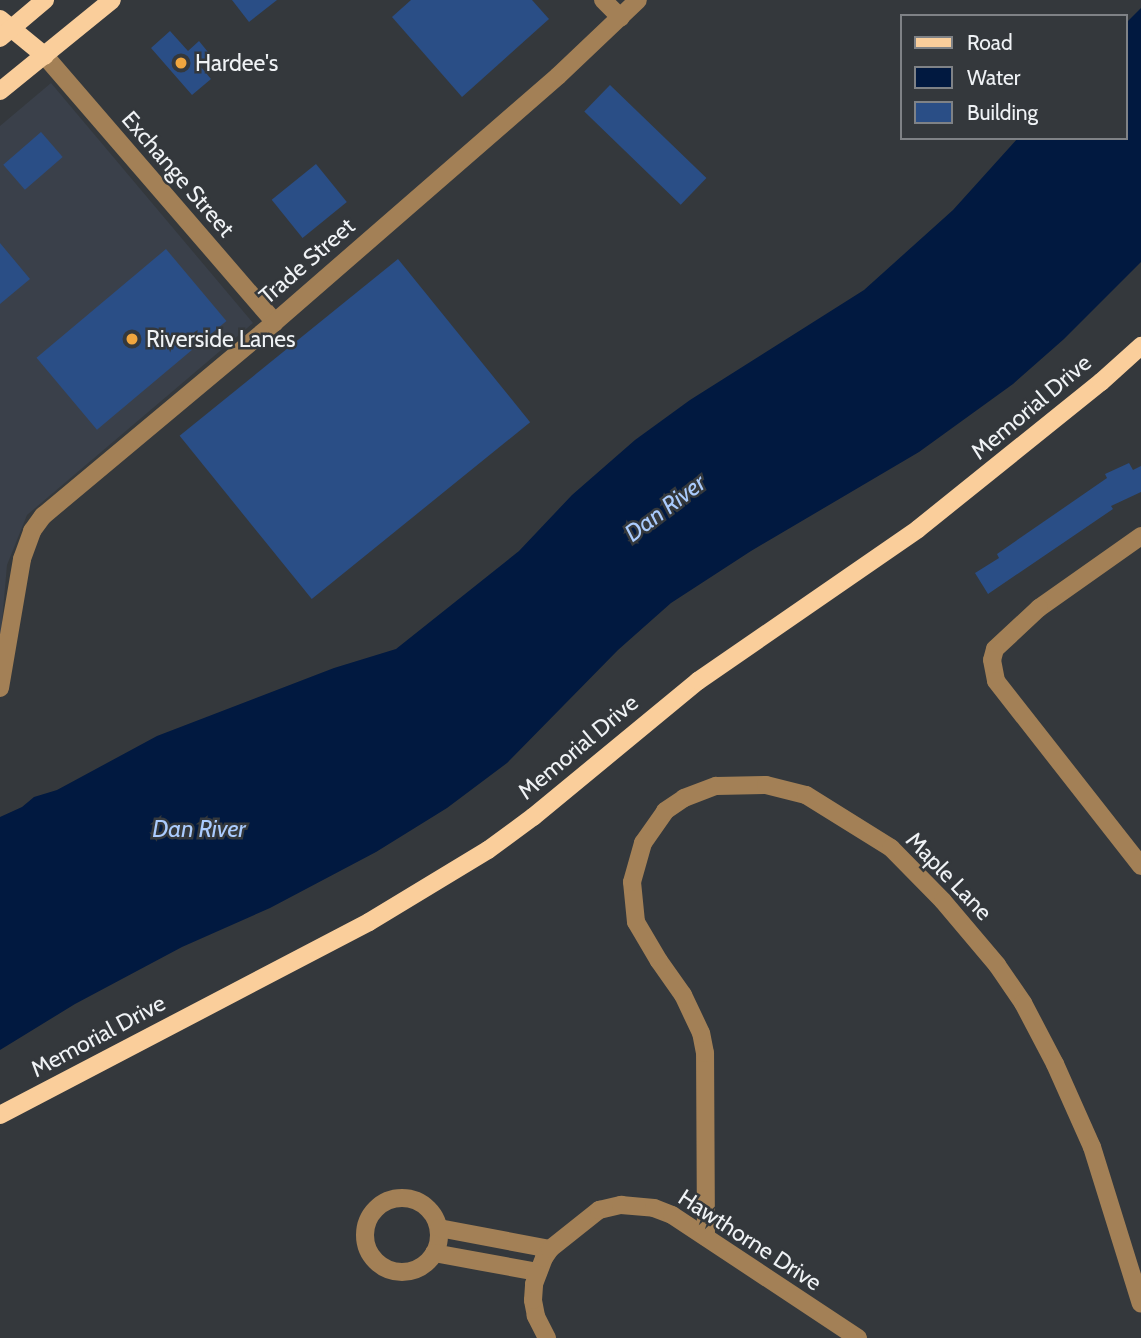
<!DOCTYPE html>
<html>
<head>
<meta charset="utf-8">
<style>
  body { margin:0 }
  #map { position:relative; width:1141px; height:1338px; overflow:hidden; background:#34383c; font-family:Cabin,sans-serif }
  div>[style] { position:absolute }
  .built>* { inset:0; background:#3a404a }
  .water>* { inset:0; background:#011940 }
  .building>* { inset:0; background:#2a4e86; transform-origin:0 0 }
  .minor>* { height:18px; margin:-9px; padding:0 9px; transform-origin:9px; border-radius:9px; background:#a38056 }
  .minor>.ring { margin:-9px; padding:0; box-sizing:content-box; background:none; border:18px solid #a38056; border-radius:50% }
  .major>* { height:18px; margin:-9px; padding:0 9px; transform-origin:9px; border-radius:9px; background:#face9b }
  .dots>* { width:19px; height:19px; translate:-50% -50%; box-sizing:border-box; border:4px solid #34383c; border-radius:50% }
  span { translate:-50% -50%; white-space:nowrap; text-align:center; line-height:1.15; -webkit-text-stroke:5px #34383c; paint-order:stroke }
  .poi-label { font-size:23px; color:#eff2f5 }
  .left { translate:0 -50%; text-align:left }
  .street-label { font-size:23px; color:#eff2f5 }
  .water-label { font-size:24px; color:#aacbfd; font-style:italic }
  .legend { position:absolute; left:900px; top:14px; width:228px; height:126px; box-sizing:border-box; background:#34383c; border:2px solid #7f8286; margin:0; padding:9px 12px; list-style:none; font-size:21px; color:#eff2f5 }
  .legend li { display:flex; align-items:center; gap:14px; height:35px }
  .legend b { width:35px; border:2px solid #7f8286 }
</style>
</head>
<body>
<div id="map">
  <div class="built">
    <div style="clip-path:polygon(51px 83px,253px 323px,27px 515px,7px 565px,0 644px,0 126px)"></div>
  </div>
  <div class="water">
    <div style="clip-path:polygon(1141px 8px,1141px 262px,1064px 339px,1013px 384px,919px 452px,751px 551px,671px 603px,618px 650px,507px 763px,447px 808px,376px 852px,270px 908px,182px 947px,75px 1004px,0 1050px,0 817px,22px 807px,34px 797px,57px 790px,157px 736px,334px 668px,396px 649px,519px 551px,572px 495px,635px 440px,690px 400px,864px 290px,953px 210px,1018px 138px,1125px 138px,1125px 24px)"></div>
  </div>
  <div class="building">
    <div style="clip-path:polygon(232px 0,277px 0,249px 22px)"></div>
    <div style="clip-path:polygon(411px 0,532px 0,549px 19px,462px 97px,392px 17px)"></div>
    <div style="clip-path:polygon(170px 31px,188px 51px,199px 41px,212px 57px,201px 67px,211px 79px,192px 95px,151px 48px)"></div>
    <div style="left:610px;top:85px;width:134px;height:37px;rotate:44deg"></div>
    <div style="left:41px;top:132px;width:33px;height:50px;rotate:49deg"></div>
    <div style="left:316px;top:164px;width:49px;height:57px;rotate:51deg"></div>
    <div style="clip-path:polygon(0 243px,30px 279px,0 304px)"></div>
    <div style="left:166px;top:249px;width:94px;height:169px;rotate:50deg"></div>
    <div style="left:398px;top:259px;width:210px;height:281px;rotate:51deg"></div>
    <div style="clip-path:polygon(1129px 463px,1133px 470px,1141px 466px,1141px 492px,1111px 506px,1113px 509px,988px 594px,975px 573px,999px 558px,997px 554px,1107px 478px,1105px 474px)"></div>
  </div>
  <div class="minor">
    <div style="left:603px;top:0;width:25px;rotate:45deg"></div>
    <div style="left:45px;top:56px;width:352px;rotate:49.2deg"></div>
    <div style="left:1141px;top:536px;width:125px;rotate:144.8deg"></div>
    <div style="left:1039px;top:608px;width:60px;rotate:137deg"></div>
    <div style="left:995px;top:649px;width:11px;rotate:105deg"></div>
    <div style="left:992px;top:660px;width:21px;rotate:79deg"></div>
    <div style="left:996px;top:681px;width:235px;rotate:51.9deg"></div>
    <div style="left:0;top:688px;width:131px;rotate:-80.3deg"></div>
    <div style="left:22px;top:559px;width:30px;rotate:-70deg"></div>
    <div style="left:32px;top:531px;width:19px;rotate:-54deg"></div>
    <div style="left:43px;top:516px;width:302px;rotate:-39.9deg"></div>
    <div style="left:275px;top:322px;width:375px;rotate:-41deg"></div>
    <div style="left:558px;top:76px;width:110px;rotate:-43.5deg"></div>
    <div class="ring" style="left:365px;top:1198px;width:56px;height:56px"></div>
    <div style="left:439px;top:1228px;width:113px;rotate:10.7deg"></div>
    <div style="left:706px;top:1237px;width:184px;rotate:-90.3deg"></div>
    <div style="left:705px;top:1053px;width:20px;rotate:-101deg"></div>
    <div style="left:701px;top:1033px;width:42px;rotate:-115.3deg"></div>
    <div style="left:683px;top:995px;width:42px;rotate:-125.2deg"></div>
    <div style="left:659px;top:961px;width:45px;rotate:-120.5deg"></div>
    <div style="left:636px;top:922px;width:40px;rotate:-95.7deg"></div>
    <div style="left:632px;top:882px;width:41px;rotate:-74.2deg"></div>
    <div style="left:643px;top:843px;width:39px;rotate:-55deg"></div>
    <div style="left:665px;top:811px;width:23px;rotate:-34deg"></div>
    <div style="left:684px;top:798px;width:34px;rotate:-21deg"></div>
    <div style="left:716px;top:786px;width:50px;rotate:-1.1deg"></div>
    <div style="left:766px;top:785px;width:41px;rotate:14deg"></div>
    <div style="left:806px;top:795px;width:100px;rotate:31.9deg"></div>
    <div style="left:891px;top:848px;width:74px;rotate:45.5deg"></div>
    <div style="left:943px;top:901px;width:84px;rotate:49.8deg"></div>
    <div style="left:997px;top:965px;width:46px;rotate:55.6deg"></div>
    <div style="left:1023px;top:1003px;width:69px;rotate:62.3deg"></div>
    <div style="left:1055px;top:1064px;width:91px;rotate:66deg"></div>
    <div style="left:1092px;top:1147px;width:164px;rotate:72.7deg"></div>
    <div style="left:434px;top:1253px;width:106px;rotate:10.4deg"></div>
    <div style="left:547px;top:1338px;width:25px;rotate:-117deg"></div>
    <div style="left:536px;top:1316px;width:16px;rotate:-101deg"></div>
    <div style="left:533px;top:1300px;width:16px;rotate:-86deg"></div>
    <div style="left:534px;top:1284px;width:28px;rotate:-69deg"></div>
    <div style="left:544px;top:1258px;width:11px;rotate:-56deg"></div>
    <div style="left:550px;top:1249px;width:63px;rotate:-38.5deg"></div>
    <div style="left:599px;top:1210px;width:23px;rotate:-13deg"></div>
    <div style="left:621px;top:1205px;width:33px;rotate:5deg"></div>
    <div style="left:654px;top:1208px;width:19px;rotate:21deg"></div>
    <div style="left:672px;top:1215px;width:223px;rotate:33.5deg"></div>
  </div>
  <div class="major">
    <div style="left:0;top:19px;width:58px;rotate:39.4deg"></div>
    <div style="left:0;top:38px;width:59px;rotate:-40.2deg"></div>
    <div style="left:0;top:91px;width:144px;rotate:-39.1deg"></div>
    <div style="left:0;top:1115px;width:416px;rotate:-27.6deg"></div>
    <div style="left:369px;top:922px;width:139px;rotate:-31.2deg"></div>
    <div style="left:488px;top:850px;width:56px;rotate:-36.3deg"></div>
    <div style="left:533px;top:817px;width:214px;rotate:-39.5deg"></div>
    <div style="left:698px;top:681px;width:267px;rotate:-34.6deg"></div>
    <div style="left:918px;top:529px;width:235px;rotate:-38.8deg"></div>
    <div style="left:1101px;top:382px;width:54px;rotate:-42deg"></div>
  </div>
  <div class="dots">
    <div style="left:181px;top:63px;background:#f0a63f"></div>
    <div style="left:132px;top:339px;background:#f0a63f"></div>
  </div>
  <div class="poi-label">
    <span class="left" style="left:195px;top:63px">Hardee's</span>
    <span class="left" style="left:146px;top:339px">Riverside Lanes</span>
  </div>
  <div class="street-label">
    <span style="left:178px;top:174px;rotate:49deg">Exchange Street</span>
    <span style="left:307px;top:261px;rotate:-41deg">Trade Street</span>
    <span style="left:1031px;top:407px;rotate:-40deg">Memorial Drive</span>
    <span style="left:578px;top:747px;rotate:-40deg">Memorial Drive</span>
    <span style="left:949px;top:876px;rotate:46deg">Maple Lane</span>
    <span style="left:98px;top:1036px;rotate:-28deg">Memorial Drive</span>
    <span style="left:750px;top:1240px;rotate:33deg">Hawthorne Drive</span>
  </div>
  <div class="water-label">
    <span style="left:665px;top:508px;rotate:-37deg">Dan River</span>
    <span style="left:199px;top:829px">Dan River</span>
  </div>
  <ul class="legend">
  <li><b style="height:9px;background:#face9b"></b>Road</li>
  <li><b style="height:19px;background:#011940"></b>Water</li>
  <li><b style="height:19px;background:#2a4e86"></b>Building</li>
  </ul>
</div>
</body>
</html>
